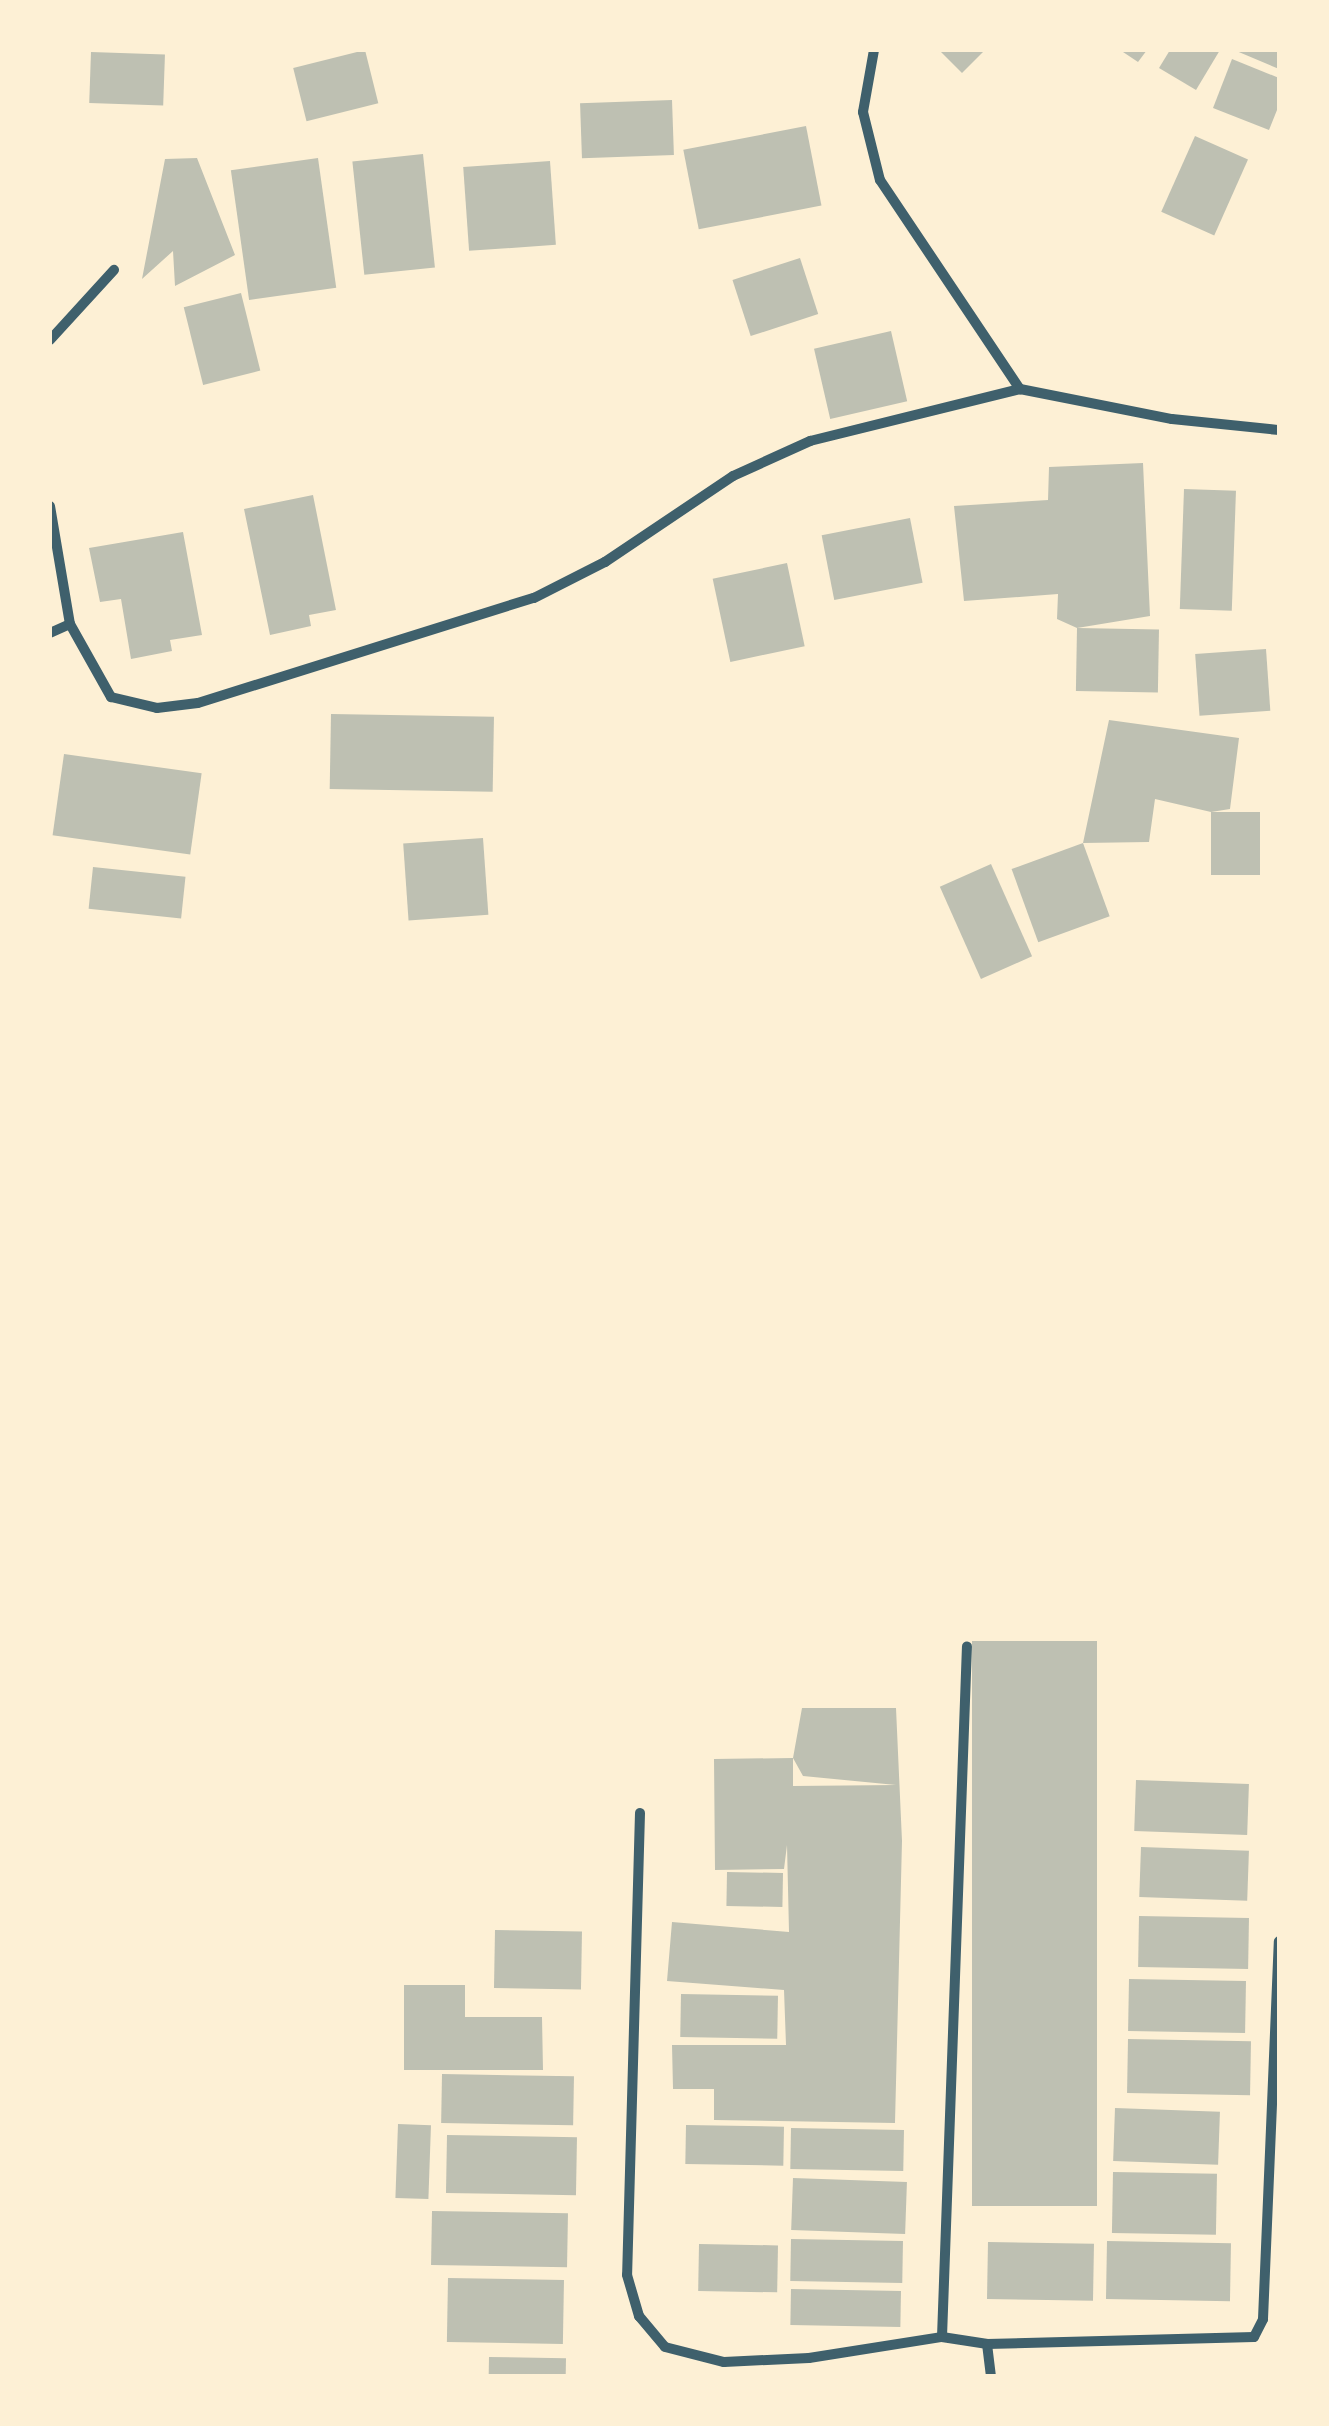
<!DOCTYPE html>
<html>
<head>
<meta charset="utf-8">
<style>
  body { margin:0 }
  #map { position:relative; width:1329px; height:2426px; overflow:hidden; background:#fdf0d5; font-family:Barlow,sans-serif }
  div>[style] { position:absolute }
  .building>* { inset:0; background:#bec0b2; transform-origin:0 0 }
  .minor>* { height:10px; margin:-5px; padding:0 5px; transform-origin:5px; border-radius:5px; background:#3f606c }
  span { translate:-50% -50%; white-space:nowrap; text-align:center; line-height:1.15; -webkit-text-stroke:8px #fdf0d5; paint-order:stroke }
  .frame { position:absolute; inset:0; border:52px solid #fdf0d5; pointer-events:none }
</style>
</head>
<body>
<div id="map">
  <div class="building">
    <div style="left:365px;top:50px;width:55px;height:74px;rotate:76deg"></div>
    <div style="clip-path:polygon(939px 50px,985px 50px,962px 73px)"></div>
    <div style="clip-path:polygon(1120px 50px,1147px 50px,1138px 62px)"></div>
    <div style="clip-path:polygon(1170px 50px,1220px 50px,1196px 90px,1159px 68px)"></div>
    <div style="clip-path:polygon(1234px 50px,1279px 50px,1279px 69px)"></div>
    <div style="left:91px;top:52px;width:74px;height:51px;rotate:2deg"></div>
    <div style="clip-path:polygon(1232px 59px,1279px 78px,1279px 105px,1269px 130px,1213px 108px)"></div>
    <div style="left:672px;top:100px;width:55px;height:92px;rotate:88deg"></div>
    <div style="left:806px;top:126px;width:81px;height:125px;rotate:79deg"></div>
    <div style="left:1195px;top:136px;width:58px;height:83px;rotate:24deg"></div>
    <div style="left:423px;top:154px;width:114px;height:71px;rotate:84deg"></div>
    <div style="clip-path:polygon(197px 158px,235px 255px,175px 286px,173px 251px,142px 279px,165px 159px)"></div>
    <div style="left:318px;top:158px;width:131px;height:88px;rotate:82deg"></div>
    <div style="left:550px;top:161px;width:84px;height:87px;rotate:86deg"></div>
    <div style="left:800px;top:258px;width:59px;height:71px;rotate:72deg"></div>
    <div style="left:241px;top:293px;width:80px;height:59px;rotate:76deg"></div>
    <div style="left:891px;top:331px;width:72px;height:79px;rotate:77deg"></div>
    <div style="clip-path:polygon(1143px 463px,1150px 616px,1077px 628px,1057px 619px,1058px 594px,964px 601px,954px 506px,1048px 500px,1049px 467px)"></div>
    <div style="left:1184px;top:489px;width:52px;height:120px;rotate:2deg"></div>
    <div style="clip-path:polygon(313px 495px,336px 610px,309px 615px,311px 626px,270px 635px,244px 509px)"></div>
    <div style="left:910px;top:518px;width:66px;height:90px;rotate:79deg"></div>
    <div style="clip-path:polygon(183px 532px,202px 635px,170px 640px,172px 651px,131px 659px,121px 599px,100px 602px,89px 548px)"></div>
    <div style="left:787px;top:563px;width:85px;height:76px;rotate:78deg"></div>
    <div style="left:1077px;top:628px;width:82px;height:63px;rotate:1deg"></div>
    <div style="left:1266px;top:649px;width:62px;height:71px;rotate:86deg"></div>
    <div style="left:331px;top:714px;width:163px;height:75px;rotate:1deg"></div>
    <div style="clip-path:polygon(1109px 720px,1239px 738px,1230px 809px,1211px 812px,1155px 799px,1149px 842px,1083px 843px)"></div>
    <div style="left:64px;top:754px;width:139px;height:82px;rotate:8deg"></div>
    <div style="left:1211px;top:812px;width:49px;height:63px"></div>
    <div style="left:483px;top:838px;width:77px;height:80px;rotate:86deg"></div>
    <div style="left:1083px;top:843px;width:78px;height:76px;rotate:70deg"></div>
    <div style="left:991px;top:864px;width:101px;height:56px;rotate:66deg"></div>
    <div style="left:93px;top:867px;width:93px;height:42px;rotate:6deg"></div>
    <div style="left:972px;top:1641px;width:125px;height:565px"></div>
    <div style="clip-path:polygon(evenodd,802px 1708px,896px 1708px,902px 1841px,895px 2123px,714px 2120px,714px 2089px,673px 2089px,672px 2045px,786px 2045px,784px 1990px,667px 1981px,672px 1922px,789px 1932px,787px 1845px,784px 1869px,715px 1870px,714px 1759px,793px 1758px,802px 1708px,793px 1758px,803px 1776px,896px 1785px,793px 1786px,793px 1758px)"></div>
    <div style="left:1136px;top:1780px;width:113px;height:51px;rotate:2deg"></div>
    <div style="left:1141px;top:1847px;width:108px;height:50px;rotate:2deg"></div>
    <div style="left:727px;top:1872px;width:56px;height:34px;rotate:1deg"></div>
    <div style="left:1139px;top:1916px;width:110px;height:51px;rotate:1deg"></div>
    <div style="left:495px;top:1930px;width:87px;height:58px;rotate:1deg"></div>
    <div style="left:1129px;top:1979px;width:117px;height:52px;rotate:1deg"></div>
    <div style="clip-path:polygon(404px 1985px,465px 1985px,465px 2017px,542px 2017px,543px 2070px,404px 2070px)"></div>
    <div style="left:681px;top:1994px;width:97px;height:43px;rotate:1deg"></div>
    <div style="left:1128px;top:2039px;width:123px;height:54px;rotate:1deg"></div>
    <div style="left:442px;top:2074px;width:132px;height:49px;rotate:1deg"></div>
    <div style="left:1115px;top:2108px;width:105px;height:53px;rotate:2deg"></div>
    <div style="left:398px;top:2124px;width:33px;height:74px;rotate:2deg"></div>
    <div style="left:686px;top:2125px;width:98px;height:39px;rotate:1deg"></div>
    <div style="left:791px;top:2128px;width:113px;height:41px;rotate:1deg"></div>
    <div style="left:447px;top:2135px;width:130px;height:58px;rotate:1deg"></div>
    <div style="left:1113px;top:2172px;width:104px;height:61px;rotate:1deg"></div>
    <div style="left:793px;top:2178px;width:114px;height:52px;rotate:2deg"></div>
    <div style="left:432px;top:2211px;width:136px;height:54px;rotate:1deg"></div>
    <div style="left:791px;top:2239px;width:112px;height:42px;rotate:1deg"></div>
    <div style="left:1107px;top:2241px;width:124px;height:58px;rotate:1deg"></div>
    <div style="left:988px;top:2242px;width:106px;height:57px;rotate:1deg"></div>
    <div style="left:699px;top:2244px;width:79px;height:47px;rotate:1deg"></div>
    <div style="left:448px;top:2278px;width:116px;height:64px;rotate:1deg"></div>
    <div style="left:791px;top:2289px;width:110px;height:36px;rotate:1deg"></div>
    <div style="left:489px;top:2357px;width:77px;height:19px;rotate:1deg"></div>
  </div>
  <div class="minor">
    <div style="left:874px;top:50px;width:63px;rotate:100.1deg"></div>
    <div style="left:863px;top:112px;width:70px;rotate:76deg"></div>
    <div style="left:880px;top:180px;width:252px;rotate:56.2deg"></div>
    <div style="left:50px;top:340px;width:95px;rotate:-47.6deg"></div>
    <div style="left:50px;top:506px;width:120px;rotate:80.4deg"></div>
    <div style="left:70px;top:624px;width:22px;rotate:156deg"></div>
    <div style="left:70px;top:624px;width:84px;rotate:60.7deg"></div>
    <div style="left:111px;top:697px;width:47px;rotate:13.4deg"></div>
    <div style="left:157px;top:708px;width:41px;rotate:-7deg"></div>
    <div style="left:198px;top:703px;width:352px;rotate:-17.4deg"></div>
    <div style="left:534px;top:598px;width:80px;rotate:-26.9deg"></div>
    <div style="left:605px;top:562px;width:154px;rotate:-33.9deg"></div>
    <div style="left:733px;top:476px;width:85px;rotate:-24.4deg"></div>
    <div style="left:810px;top:441px;width:216px;rotate:-13.9deg"></div>
    <div style="left:1020px;top:389px;width:155px;rotate:11.2deg"></div>
    <div style="left:1172px;top:419px;width:108px;rotate:5.9deg"></div>
    <div style="left:640px;top:1813px;width:462px;rotate:91.6deg"></div>
    <div style="left:627px;top:2275px;width:43px;rotate:73.7deg"></div>
    <div style="left:639px;top:2316px;width:40px;rotate:50deg"></div>
    <div style="left:665px;top:2347px;width:61px;rotate:14.3deg"></div>
    <div style="left:724px;top:2362px;width:85px;rotate:-2.7deg"></div>
    <div style="left:809px;top:2358px;width:135px;rotate:-9deg"></div>
    <div style="left:942px;top:2337px;width:46px;rotate:8.8deg"></div>
    <div style="left:987px;top:2344px;width:32px;rotate:83deg"></div>
    <div style="left:942px;top:2337px;width:691px;rotate:-87.93deg"></div>
    <div style="left:987px;top:2344px;width:267px;rotate:-1.5deg"></div>
    <div style="left:1254px;top:2337px;width:20px;rotate:-63deg"></div>
    <div style="left:1263px;top:2319px;width:378px;rotate:-87.6deg"></div>
  </div>
  <div class="frame"></div>
</div>
</body>
</html>
